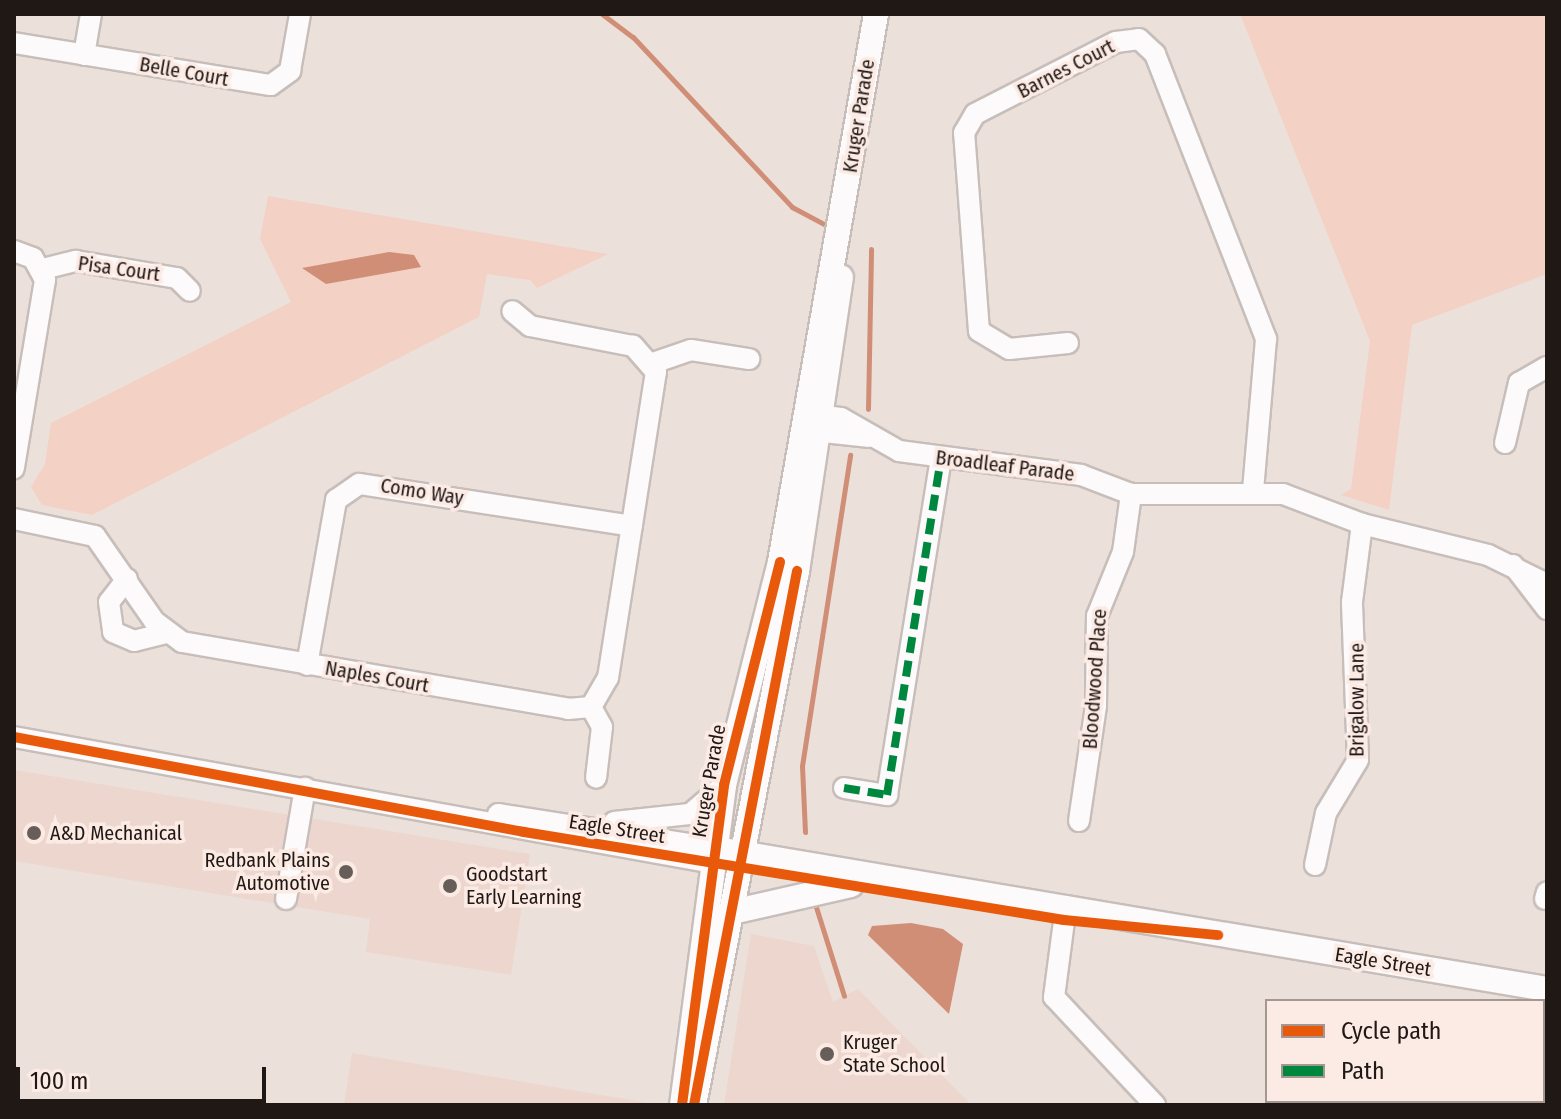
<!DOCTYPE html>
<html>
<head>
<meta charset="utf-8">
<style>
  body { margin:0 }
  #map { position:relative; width:1561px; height:1119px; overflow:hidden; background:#ece0db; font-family:"Fira Sans Condensed",sans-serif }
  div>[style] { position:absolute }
  .built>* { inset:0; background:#ecd6ce }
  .green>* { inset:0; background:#f3d1c4 }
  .water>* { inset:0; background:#d18e76 }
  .stream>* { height:5px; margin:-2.5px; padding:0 2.5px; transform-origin:2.5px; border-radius:2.5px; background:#d18e76 }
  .roads { filter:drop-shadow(2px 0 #c7beba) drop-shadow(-2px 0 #c7beba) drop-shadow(0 2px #c7beba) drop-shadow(0 -2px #c7beba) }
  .minor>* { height:20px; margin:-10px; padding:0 10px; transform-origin:10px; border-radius:10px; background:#fcfafa }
  .tertiary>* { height:24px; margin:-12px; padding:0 12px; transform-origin:12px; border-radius:12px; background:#fcfafa }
  .quiet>* { height:8px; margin-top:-4px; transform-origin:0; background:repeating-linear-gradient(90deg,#00873e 0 16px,transparent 0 24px) }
  .cycleway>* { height:10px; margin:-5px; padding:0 5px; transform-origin:5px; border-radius:5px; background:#e8590c }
  .dots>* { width:22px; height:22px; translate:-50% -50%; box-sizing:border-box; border:4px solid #fcebe4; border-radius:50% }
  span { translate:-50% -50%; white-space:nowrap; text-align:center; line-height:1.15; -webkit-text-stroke:7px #fcebe4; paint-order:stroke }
  .street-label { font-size:20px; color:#201815 }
  .poi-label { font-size:20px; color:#201815 }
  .left { translate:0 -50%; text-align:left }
  .right { translate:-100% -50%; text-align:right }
  .frame { position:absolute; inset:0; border:16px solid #201815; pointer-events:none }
  .legend { position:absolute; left:1265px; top:999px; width:280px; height:104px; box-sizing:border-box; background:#fcebe4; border:2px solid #a49791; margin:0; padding:10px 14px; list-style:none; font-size:24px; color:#201815 }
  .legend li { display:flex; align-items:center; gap:16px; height:40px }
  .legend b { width:40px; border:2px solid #a49791 }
  .scale { position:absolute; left:16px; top:1067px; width:250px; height:36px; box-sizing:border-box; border:4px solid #201815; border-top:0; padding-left:10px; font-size:24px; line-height:28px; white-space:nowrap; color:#201815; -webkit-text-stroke:6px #fcebe4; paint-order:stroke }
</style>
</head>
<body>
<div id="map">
  <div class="built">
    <div style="clip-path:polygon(14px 770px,530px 854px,511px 975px,366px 952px,370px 919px,14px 861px)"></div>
    <div style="clip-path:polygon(751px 934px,814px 946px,833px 1002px,858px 989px,971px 1105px,724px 1105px)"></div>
    <div style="clip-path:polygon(352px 1053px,649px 1103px,649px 1105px,344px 1105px)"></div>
  </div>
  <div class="green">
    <div style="clip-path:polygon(1240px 14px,1547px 14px,1547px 274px,1412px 325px,1389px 510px,1341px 495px,1351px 489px,1370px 341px)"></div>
    <div style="clip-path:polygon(268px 196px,608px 254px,537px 288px,530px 280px,487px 274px,479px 317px,92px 515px,42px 505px,31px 487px,45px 464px,51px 423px,291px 302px,260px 239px)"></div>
  </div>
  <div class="water">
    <div style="clip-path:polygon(389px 252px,414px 255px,421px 267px,326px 284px,302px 268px)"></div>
    <div style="clip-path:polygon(911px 923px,943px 929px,963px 944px,949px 1014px,868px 935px,872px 926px)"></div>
  </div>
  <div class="stream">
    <div style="left:602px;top:14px;width:39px;rotate:37deg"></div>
    <div style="left:633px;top:37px;width:233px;rotate:46.9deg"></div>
    <div style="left:792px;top:207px;width:38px;rotate:28deg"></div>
    <div style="left:868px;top:409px;width:160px;rotate:-88.9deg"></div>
    <div style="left:805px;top:832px;width:66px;rotate:-92.6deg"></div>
    <div style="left:802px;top:766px;width:315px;rotate:-81.2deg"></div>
    <div style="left:816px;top:907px;width:93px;rotate:72.5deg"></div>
  </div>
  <div class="roads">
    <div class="minor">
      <div style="left:14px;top:43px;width:260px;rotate:9.3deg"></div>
      <div style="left:271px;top:85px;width:24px;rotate:-36deg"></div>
      <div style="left:290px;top:71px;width:58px;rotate:-80deg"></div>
      <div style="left:84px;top:55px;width:42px;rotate:-80.3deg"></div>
      <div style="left:14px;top:251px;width:20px;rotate:20deg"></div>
      <div style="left:33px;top:258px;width:25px;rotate:61deg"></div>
      <div style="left:45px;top:280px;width:191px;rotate:99.4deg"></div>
      <div style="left:43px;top:269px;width:34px;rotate:-14deg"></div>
      <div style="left:76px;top:261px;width:102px;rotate:9.6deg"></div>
      <div style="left:177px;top:278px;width:18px;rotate:45deg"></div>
      <div style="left:1068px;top:343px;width:59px;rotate:174.2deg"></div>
      <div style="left:1009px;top:349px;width:35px;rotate:-149deg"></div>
      <div style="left:979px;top:331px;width:199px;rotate:-94.3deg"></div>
      <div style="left:964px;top:133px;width:22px;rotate:-60deg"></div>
      <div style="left:975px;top:114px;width:158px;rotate:-27.1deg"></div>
      <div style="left:1116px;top:42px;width:23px;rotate:-7deg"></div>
      <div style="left:1139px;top:39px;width:22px;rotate:43deg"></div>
      <div style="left:1155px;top:54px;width:306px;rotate:68.7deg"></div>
      <div style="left:1266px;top:339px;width:154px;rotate:94.9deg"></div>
      <div style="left:653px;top:363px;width:40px;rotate:-18.9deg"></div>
      <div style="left:691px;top:350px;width:59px;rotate:8.8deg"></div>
      <div style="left:808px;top:414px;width:33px;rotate:7deg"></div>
      <div style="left:841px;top:418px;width:67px;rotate:29.6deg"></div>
      <div style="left:899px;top:451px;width:184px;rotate:7.5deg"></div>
      <div style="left:1081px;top:475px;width:53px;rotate:20.8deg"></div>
      <div style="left:1131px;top:494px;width:152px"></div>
      <div style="left:1283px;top:494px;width:85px;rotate:20.8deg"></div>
      <div style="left:1362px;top:524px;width:130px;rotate:13.8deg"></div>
      <div style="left:1488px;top:555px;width:66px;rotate:26.2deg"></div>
      <div style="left:805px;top:430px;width:63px;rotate:6.3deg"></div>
      <div style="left:1505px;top:443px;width:62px;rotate:-76.9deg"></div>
      <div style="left:1519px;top:383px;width:32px;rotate:-30deg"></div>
      <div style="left:14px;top:519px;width:83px;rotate:11.9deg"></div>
      <div style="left:95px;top:536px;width:103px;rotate:55.2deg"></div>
      <div style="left:154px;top:621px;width:35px;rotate:37deg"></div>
      <div style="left:182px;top:642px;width:392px;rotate:9.8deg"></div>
      <div style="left:568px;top:709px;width:23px;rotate:-5deg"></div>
      <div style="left:591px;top:707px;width:34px;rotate:-60deg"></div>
      <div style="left:608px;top:678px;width:310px;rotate:-81.1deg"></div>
      <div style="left:656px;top:372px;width:35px;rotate:-131deg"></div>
      <div style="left:633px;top:346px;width:105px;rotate:-169deg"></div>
      <div style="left:530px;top:326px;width:23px;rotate:-140deg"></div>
      <div style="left:1513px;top:565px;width:56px;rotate:52.3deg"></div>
      <div style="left:127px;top:579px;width:29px;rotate:128deg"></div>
      <div style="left:109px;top:602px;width:30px;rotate:82deg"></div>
      <div style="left:113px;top:632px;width:23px;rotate:23deg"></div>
      <div style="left:134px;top:641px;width:33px;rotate:-14deg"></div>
      <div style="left:307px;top:665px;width:168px;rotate:-80deg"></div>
      <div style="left:336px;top:500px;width:28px;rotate:-35deg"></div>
      <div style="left:359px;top:484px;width:276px;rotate:8.7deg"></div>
      <div style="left:591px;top:707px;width:23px;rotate:61deg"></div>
      <div style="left:602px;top:727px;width:51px;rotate:96.7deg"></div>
      <div style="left:14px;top:737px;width:710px;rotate:10.22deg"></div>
      <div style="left:844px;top:788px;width:44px;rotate:9.2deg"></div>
      <div style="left:887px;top:795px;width:340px;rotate:-80.9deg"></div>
      <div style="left:498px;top:814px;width:220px;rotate:8.9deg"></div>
      <div style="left:1079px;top:821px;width:116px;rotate:-81.6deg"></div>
      <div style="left:1096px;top:706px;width:90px;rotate:-89.4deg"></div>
      <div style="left:1097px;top:616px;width:69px;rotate:-67.9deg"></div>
      <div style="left:1123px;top:552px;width:59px;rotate:-82.1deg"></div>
      <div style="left:614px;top:822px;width:76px;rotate:-6deg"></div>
      <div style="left:690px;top:814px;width:45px;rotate:-40.5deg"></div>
      <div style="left:1315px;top:865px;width:53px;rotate:-78.1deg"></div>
      <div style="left:1326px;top:813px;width:62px;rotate:-58.9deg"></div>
      <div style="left:1358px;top:760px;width:158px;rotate:-92.2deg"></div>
      <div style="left:1352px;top:602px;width:79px;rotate:-82.7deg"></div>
      <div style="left:286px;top:899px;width:113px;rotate:-80.3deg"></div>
      <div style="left:1545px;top:899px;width:7px;rotate:-74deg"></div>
      <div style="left:1066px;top:906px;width:92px;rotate:97.5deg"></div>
      <div style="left:1054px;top:997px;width:148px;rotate:46.9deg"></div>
      <div style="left:1508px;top:1101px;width:25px;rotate:9deg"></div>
      <div style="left:1350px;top:1105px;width:6px;rotate:-45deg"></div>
    </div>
    <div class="tertiary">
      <div style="left:729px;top:851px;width:830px;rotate:9.58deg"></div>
      <div style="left:732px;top:912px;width:122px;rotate:-12.8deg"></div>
      <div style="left:682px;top:1105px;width:323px;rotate:-82.5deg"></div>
      <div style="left:724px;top:785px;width:230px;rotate:-75.9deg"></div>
      <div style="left:780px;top:562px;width:556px;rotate:-80.06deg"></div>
      <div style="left:694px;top:1105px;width:544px;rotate:-79.08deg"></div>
      <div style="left:797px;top:571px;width:297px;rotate:-81.5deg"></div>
    </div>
  </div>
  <div class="quiet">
    <div style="left:844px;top:788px;width:44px;rotate:9.2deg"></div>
    <div style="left:887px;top:795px;width:340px;rotate:-80.9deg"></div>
  </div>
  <div class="cycleway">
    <div style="left:14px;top:737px;width:519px;rotate:10.55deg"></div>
    <div style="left:524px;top:832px;width:547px;rotate:9.26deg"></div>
    <div style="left:1064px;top:920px;width:155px;rotate:5.6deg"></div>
    <div style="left:682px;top:1105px;width:323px;rotate:-82.5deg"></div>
    <div style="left:724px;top:785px;width:230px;rotate:-75.9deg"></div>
    <div style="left:694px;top:1105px;width:544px;rotate:-79.08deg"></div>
  </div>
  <div class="dots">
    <div style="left:34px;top:833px;background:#675e5a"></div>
    <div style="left:346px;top:872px;background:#675e5a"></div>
    <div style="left:450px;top:886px;background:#675e5a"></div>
    <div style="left:827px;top:1054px;background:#675e5a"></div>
  </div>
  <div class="street-label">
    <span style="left:1066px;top:69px;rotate:-27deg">Barnes Court</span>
    <span style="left:184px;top:72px;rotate:10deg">Belle Court</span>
    <span style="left:859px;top:116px;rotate:-81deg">Kruger Parade</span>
    <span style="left:119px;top:269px;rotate:8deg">Pisa Court</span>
    <span style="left:1005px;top:466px;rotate:7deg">Broadleaf Parade</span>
    <span style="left:422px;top:492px;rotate:9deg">Como Way</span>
    <span style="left:377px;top:677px;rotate:10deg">Naples Court</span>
    <span style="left:1095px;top:679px;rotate:-86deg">Bloodwood Place</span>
    <span style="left:1357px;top:700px;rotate:-90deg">Brigalow Lane</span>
    <span style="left:709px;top:781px;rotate:-80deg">Kruger Parade</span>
    <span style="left:617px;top:829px;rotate:9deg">Eagle Street</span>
    <span style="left:1383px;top:962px;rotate:9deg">Eagle Street</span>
  </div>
  <div class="poi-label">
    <span class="left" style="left:50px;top:833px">A&amp;D Mechanical</span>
    <span class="right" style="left:330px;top:872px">Redbank Plains<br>Automotive</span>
    <span class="left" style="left:466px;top:886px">Goodstart<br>Early Learning</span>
    <span class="left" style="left:843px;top:1054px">Kruger<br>State School</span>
  </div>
  <div class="frame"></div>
  <ul class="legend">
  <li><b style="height:10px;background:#e8590c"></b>Cycle path</li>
  <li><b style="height:10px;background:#00873e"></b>Path</li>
  </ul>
  <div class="scale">100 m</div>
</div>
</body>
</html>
